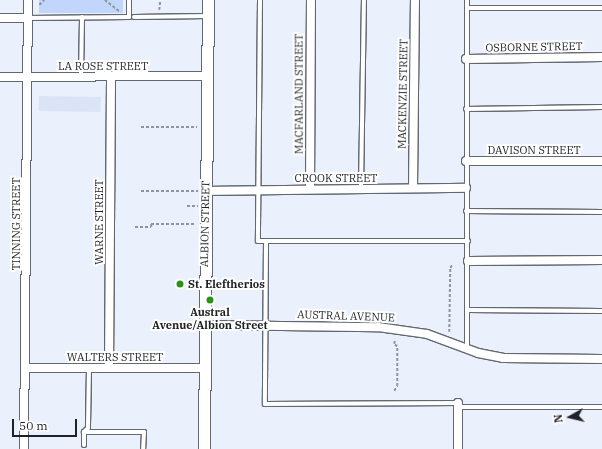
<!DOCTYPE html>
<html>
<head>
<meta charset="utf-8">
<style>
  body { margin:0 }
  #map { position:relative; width:602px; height:449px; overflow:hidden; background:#eaf0fc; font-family:"IBM Plex Serif",serif }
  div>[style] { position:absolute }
  .built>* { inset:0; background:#dae4f6; transform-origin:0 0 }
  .green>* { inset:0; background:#c1d6fa; transform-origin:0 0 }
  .path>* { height:1.5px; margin-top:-0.75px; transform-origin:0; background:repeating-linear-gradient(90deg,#90949d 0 3px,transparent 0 5px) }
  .roads { filter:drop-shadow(1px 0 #626872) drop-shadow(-1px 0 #626872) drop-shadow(0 1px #626872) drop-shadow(0 -1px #626872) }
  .lane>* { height:4px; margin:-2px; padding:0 2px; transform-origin:2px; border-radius:2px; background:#fff }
  .street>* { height:8px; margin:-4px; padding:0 4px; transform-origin:4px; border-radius:4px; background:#fff }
  .secondary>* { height:11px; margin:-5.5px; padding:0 5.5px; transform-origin:5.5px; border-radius:5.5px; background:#fff }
  .dots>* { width:11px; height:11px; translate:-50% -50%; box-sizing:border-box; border:2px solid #fff; border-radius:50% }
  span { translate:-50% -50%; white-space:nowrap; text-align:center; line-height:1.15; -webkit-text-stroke:4px #fff; paint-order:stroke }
  .street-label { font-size:11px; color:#1f2125 }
  .poi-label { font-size:11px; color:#1f2125; font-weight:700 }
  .left { translate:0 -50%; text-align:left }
  .north { position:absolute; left:550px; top:397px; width:40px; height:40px; -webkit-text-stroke:3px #fff; paint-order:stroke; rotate:262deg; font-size:11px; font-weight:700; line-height:16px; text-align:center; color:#1f2125 }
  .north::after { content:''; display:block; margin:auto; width:14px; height:18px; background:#1f2125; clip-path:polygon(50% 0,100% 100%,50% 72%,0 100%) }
  .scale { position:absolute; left:12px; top:419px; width:65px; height:18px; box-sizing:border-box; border:2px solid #1f2125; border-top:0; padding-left:5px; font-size:12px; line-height:14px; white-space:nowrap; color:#1f2125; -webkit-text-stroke:3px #fff; paint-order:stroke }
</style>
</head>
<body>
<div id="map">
  <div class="built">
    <div style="left:39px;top:96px;width:62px;height:15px;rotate:1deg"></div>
  </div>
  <div class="green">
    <div style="left:39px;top:0;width:84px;height:13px"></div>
  </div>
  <div class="path">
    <div style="left:105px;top:0;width:18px;rotate:38deg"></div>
    <div style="left:39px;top:5px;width:7px;rotate:-45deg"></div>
    <div style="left:159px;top:10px;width:10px;rotate:-84deg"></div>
    <div style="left:141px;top:127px;width:56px"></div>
    <div style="left:141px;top:191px;width:57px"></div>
    <div style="left:187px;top:206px;width:11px"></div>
    <div style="left:135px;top:227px;width:16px"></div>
    <div style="left:151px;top:227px;width:3px;rotate:-90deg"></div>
    <div style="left:151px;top:224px;width:45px"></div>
    <div style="left:449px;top:332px;width:64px;rotate:-89.1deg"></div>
    <div style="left:450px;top:268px;width:5px;rotate:-53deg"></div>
    <div style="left:394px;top:391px;width:6px;rotate:-59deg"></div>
    <div style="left:397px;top:386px;width:39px;rotate:-90deg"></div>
    <div style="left:397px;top:347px;width:4px;rotate:-135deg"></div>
    <div style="left:394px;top:344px;width:5px;rotate:-79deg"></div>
  </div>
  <div class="roads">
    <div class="lane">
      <div style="left:260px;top:0;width:241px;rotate:90.5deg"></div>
      <div style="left:258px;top:241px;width:210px"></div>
      <div style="left:467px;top:0;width:349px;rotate:90deg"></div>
      <div style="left:467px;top:8px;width:135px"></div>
      <div style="left:134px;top:17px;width:73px;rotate:-0.8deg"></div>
      <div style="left:28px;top:18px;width:101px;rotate:-0.6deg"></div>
      <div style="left:129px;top:17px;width:17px;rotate:-90deg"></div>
      <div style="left:81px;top:76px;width:59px;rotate:-89deg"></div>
      <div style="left:466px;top:109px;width:136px;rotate:-0.8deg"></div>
      <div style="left:361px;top:188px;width:188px;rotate:-89.1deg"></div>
      <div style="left:466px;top:211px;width:136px;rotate:0.4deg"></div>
      <div style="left:266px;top:241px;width:163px;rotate:90.4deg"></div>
      <div style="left:265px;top:404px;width:193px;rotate:-0.3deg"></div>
      <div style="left:468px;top:310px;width:134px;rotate:0.4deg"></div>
      <div style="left:89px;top:368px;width:60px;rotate:91deg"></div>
      <div style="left:88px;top:428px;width:6px;rotate:135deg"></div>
      <div style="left:84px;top:432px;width:60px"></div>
      <div style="left:144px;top:432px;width:17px;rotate:93deg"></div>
      <div style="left:458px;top:407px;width:144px"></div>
      <div style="left:84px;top:445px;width:13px;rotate:-90deg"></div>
    </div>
    <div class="street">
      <div style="left:0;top:18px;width:28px"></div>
      <div style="left:466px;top:59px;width:136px;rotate:-0.8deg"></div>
      <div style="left:0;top:77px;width:207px;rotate:-0.3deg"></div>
      <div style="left:466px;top:161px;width:136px"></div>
      <div style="left:310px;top:188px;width:188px;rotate:-89.7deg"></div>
      <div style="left:413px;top:188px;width:188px;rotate:-89.4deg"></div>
      <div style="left:206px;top:191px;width:260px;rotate:-0.7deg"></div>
      <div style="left:468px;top:261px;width:134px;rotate:-0.4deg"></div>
      <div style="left:204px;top:325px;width:174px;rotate:0.7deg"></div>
      <div style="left:378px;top:327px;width:49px;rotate:8.1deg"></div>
      <div style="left:427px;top:334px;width:54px;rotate:20.4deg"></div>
      <div style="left:478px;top:353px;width:25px;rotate:11deg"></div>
      <div style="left:503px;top:358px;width:99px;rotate:0.6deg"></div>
      <div style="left:26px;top:368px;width:178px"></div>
      <div style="left:109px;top:368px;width:292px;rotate:-89.6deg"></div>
      <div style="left:24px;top:449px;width:449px;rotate:-89.5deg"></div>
      <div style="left:458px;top:449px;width:46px;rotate:-90deg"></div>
    </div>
    <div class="secondary">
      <div style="left:204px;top:449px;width:449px;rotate:-89.5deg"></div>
    </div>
  </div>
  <div class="dots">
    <div style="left:180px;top:284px;background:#2b9215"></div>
    <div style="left:210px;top:300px;background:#2b9215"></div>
  </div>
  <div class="street-label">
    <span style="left:534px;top:47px;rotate:-1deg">OSBORNE STREET</span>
    <span style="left:103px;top:66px">LA ROSE STREET</span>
    <span style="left:299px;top:94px;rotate:-90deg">MACFARLAND STREET</span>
    <span style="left:403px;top:94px;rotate:-89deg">MACKENZIE STREET</span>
    <span style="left:534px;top:150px">DAVISON STREET</span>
    <span style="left:336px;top:178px">CROOK STREET</span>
    <span style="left:99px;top:222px;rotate:-90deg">WARNE STREET</span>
    <span style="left:16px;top:224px;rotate:-90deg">TINNING STREET</span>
    <span style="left:205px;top:224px;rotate:-89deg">ALBION STREET</span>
    <span style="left:346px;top:316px;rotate:2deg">AUSTRAL AVENUE</span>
    <span style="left:115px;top:357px">WALTERS STREET</span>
  </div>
  <div class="poi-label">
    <span class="left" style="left:188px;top:284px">St. Eleftherios</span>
    <span style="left:210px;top:319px">Austral<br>Avenue/Albion Street</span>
  </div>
  <div class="north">N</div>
  <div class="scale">50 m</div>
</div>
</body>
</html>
